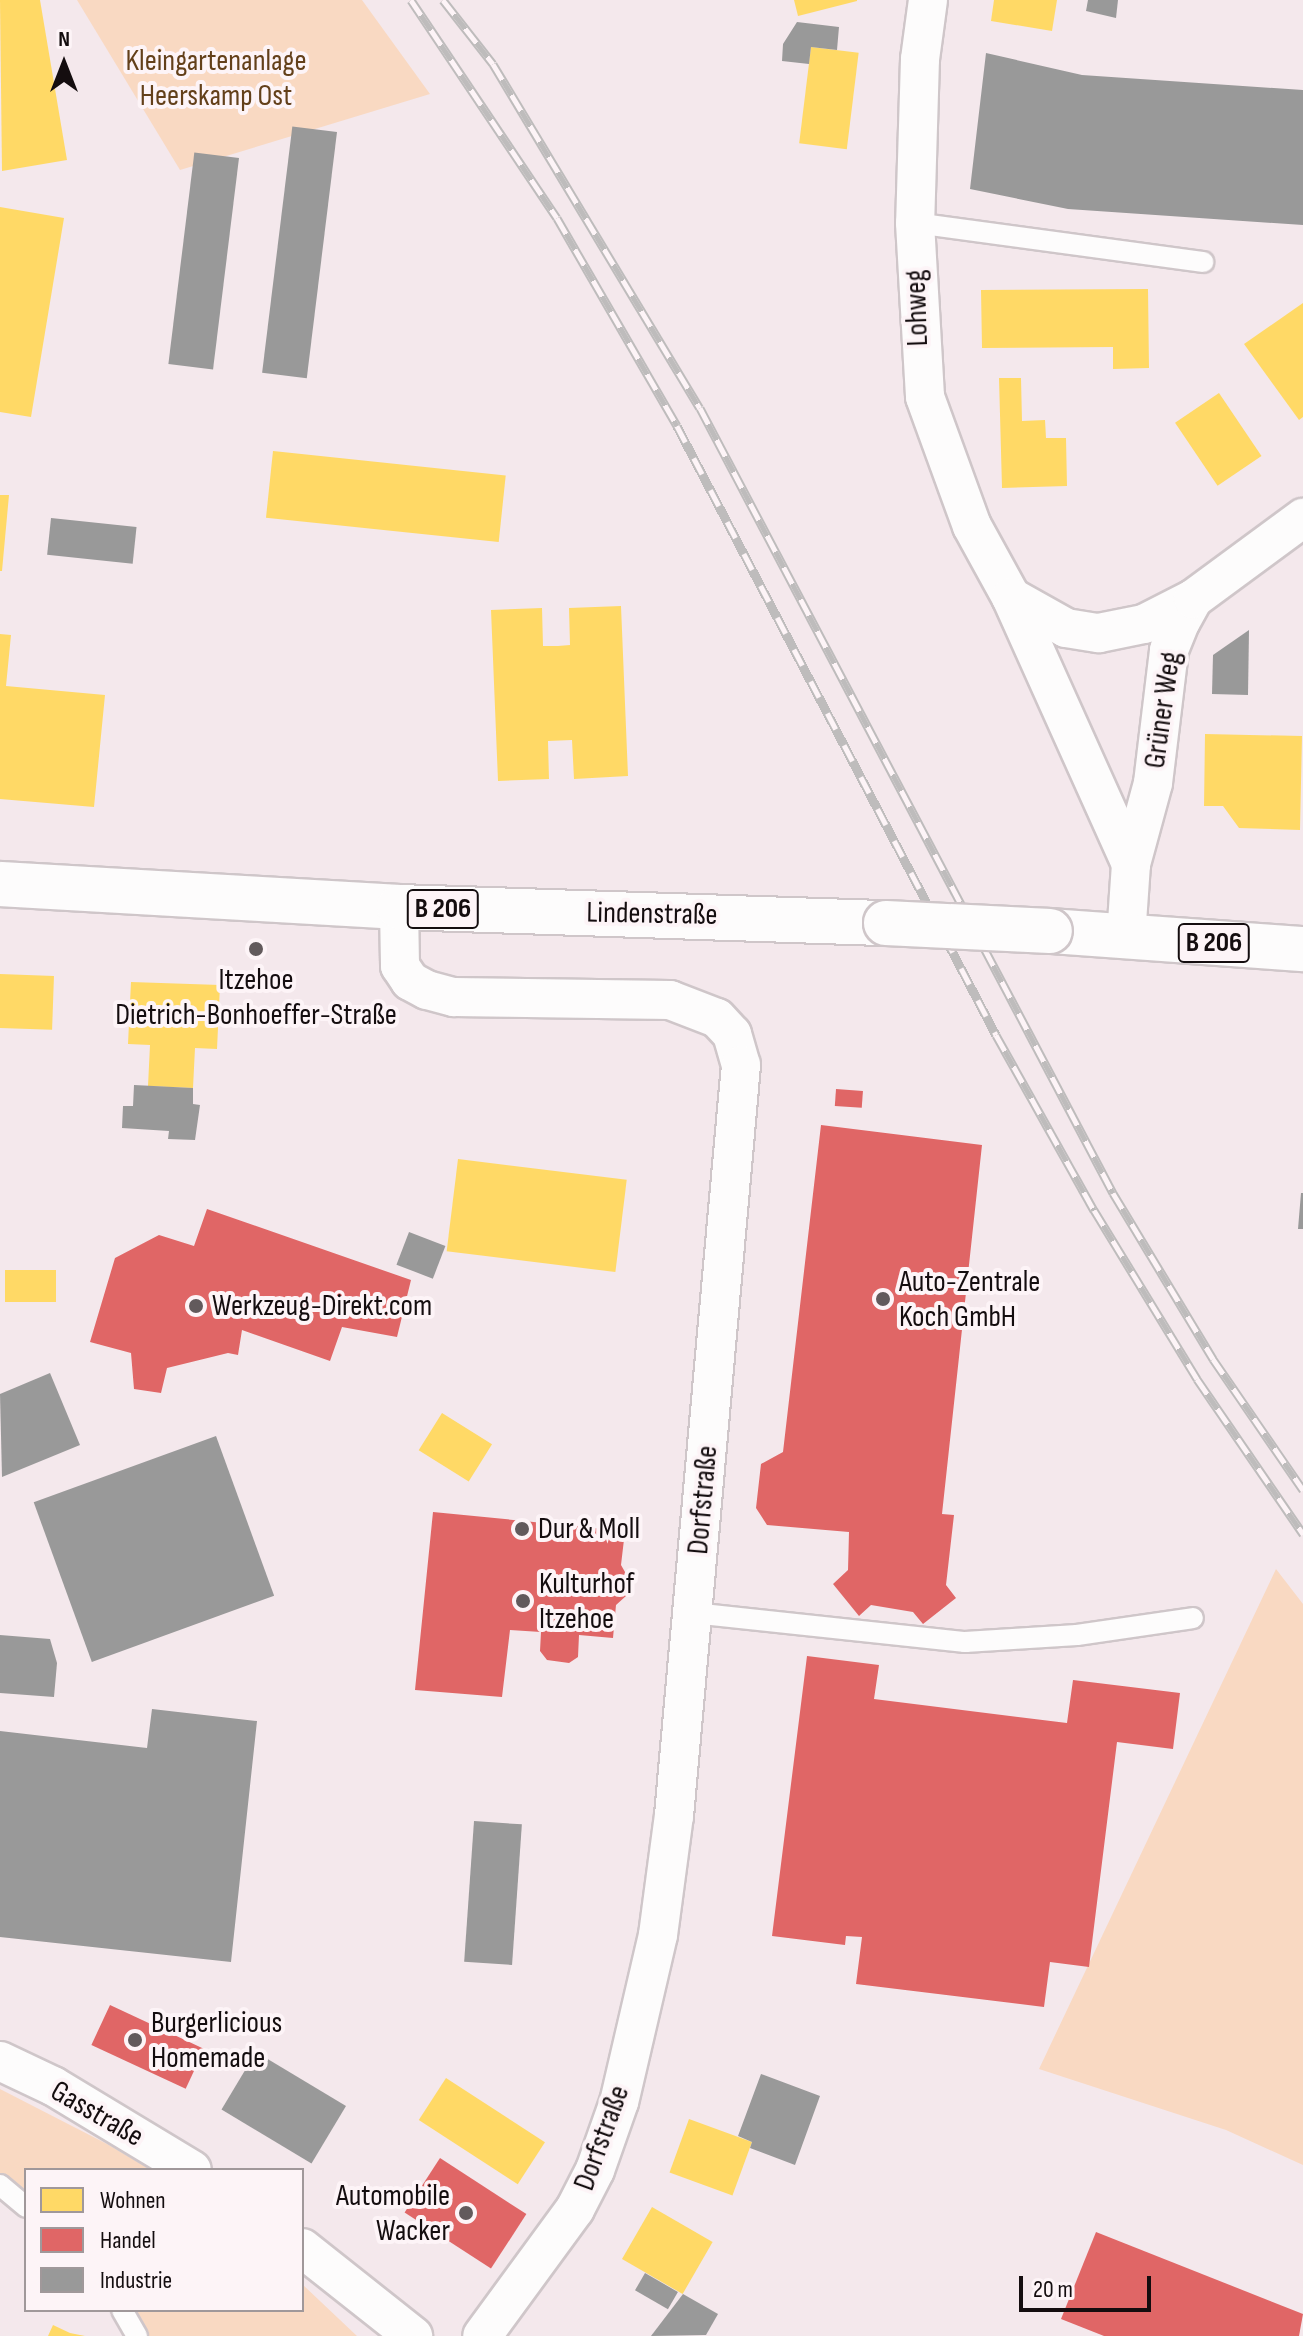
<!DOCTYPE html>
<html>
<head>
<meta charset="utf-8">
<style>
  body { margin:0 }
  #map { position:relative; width:1303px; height:2336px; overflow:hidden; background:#f4e8ec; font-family:"Sofia Sans Condensed",sans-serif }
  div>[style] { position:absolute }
  .green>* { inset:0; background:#f9d9c2 }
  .homes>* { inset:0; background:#ffd966; transform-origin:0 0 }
  .shops>* { inset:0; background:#e06666; transform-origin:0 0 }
  .industry>* { inset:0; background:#999; transform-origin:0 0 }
  .roads { filter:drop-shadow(2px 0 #cfc6c9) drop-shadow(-2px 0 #cfc6c9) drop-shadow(0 2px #cfc6c9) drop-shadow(0 -2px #cfc6c9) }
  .service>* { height:20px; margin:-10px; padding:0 10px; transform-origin:10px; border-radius:10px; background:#fdfcfc }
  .minor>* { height:38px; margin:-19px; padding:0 19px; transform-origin:19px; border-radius:19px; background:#fdfcfc }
  .primary>* { height:44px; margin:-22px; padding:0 22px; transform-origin:22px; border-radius:22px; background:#fdfcfc }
  .rail>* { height:9px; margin-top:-4.5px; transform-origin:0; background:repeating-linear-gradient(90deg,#fdf4f7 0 18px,#bebcbc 0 36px); box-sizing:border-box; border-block:2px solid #bebcbc }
  .bridges { filter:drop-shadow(2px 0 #cfc6c9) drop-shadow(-2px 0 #cfc6c9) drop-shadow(0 2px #cfc6c9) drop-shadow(0 -2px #cfc6c9) }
  .primary-bridge>* { height:44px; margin:-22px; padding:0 22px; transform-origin:22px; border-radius:22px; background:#fdfcfc }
  .dots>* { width:22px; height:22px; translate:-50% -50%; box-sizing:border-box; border:4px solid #fdf4f7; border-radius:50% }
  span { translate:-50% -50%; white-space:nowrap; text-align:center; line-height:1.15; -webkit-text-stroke:8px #fdf4f7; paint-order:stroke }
  .shield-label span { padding:2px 6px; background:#fdf4f7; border:2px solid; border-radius:6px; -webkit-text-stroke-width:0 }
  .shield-label { font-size:28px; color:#140d0f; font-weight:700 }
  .park-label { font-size:30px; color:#63401a }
  .street-label { font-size:30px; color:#140d0f }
  .poi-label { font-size:30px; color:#140d0f }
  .left { translate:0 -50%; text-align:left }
  .right { translate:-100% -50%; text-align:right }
  .legend { position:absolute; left:24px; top:2168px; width:280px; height:144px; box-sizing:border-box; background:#fdf4f7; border:2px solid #a0989a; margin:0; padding:10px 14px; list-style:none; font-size:24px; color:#140d0f }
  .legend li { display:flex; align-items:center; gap:16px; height:40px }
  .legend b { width:40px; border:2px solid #a0989a }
  .north { position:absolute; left:24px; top:24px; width:80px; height:80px; -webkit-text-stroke:6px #fdf4f7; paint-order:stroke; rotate:0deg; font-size:22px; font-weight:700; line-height:32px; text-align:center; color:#140d0f }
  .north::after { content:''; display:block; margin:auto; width:28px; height:36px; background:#140d0f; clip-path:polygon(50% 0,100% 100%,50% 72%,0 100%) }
  .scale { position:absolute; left:1019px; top:2276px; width:132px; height:36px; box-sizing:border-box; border:4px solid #140d0f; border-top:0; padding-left:10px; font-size:24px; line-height:28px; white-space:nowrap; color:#140d0f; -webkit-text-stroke:6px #fdf4f7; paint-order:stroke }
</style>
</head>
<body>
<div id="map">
  <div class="green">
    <div style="clip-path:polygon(77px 0,362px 0,430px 94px,180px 170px)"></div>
    <div style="clip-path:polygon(1276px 1569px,1303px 1604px,1303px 2165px,1226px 2130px,1039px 2069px)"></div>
    <div style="clip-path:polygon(0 2089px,107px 2144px,151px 2170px,26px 2170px,26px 2195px,0 2173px)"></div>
    <div style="clip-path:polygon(302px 2284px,357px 2336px,145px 2336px,131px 2310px,302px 2310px)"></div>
  </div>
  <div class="homes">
    <div style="clip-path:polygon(0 0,40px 0,67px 160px,2px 171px)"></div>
    <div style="clip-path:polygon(794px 0,857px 0,857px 1px,798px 16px)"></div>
    <div style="clip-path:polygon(994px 0,1057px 0,1052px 31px,991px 21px)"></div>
    <div style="left:811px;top:47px;width:48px;height:97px;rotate:7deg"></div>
    <div style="clip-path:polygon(0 207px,64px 218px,31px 417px,0 412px)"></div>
    <div style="clip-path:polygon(1148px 289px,1149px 368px,1113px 369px,1113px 347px,982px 348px,981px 290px)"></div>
    <div style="clip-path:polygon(1303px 303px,1303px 417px,1299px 420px,1244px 344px)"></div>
    <div style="clip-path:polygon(999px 378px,1021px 378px,1022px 421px,1045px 420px,1046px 438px,1066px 438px,1067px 486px,1002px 488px)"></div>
    <div style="left:1219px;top:393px;width:76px;height:53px;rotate:56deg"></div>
    <div style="left:273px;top:451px;width:234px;height:67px;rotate:6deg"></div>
    <div style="clip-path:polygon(0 495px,9px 495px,2px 571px,0 571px)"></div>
    <div style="clip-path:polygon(621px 606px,628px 776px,574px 779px,572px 740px,548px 741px,549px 779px,498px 781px,491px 610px,542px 608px,543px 646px,558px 646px,570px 645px,569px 608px)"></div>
    <div style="clip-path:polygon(0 634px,11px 635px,6px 686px,105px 695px,94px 807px,0 799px)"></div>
    <div style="clip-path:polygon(1205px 734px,1302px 736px,1300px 830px,1239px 828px,1223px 806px,1204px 806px)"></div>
    <div style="left:0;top:974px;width:54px;height:54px;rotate:2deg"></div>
    <div style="clip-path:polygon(131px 982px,220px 985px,217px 1049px,195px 1048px,193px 1088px,148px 1086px,150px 1045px,128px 1044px)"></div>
    <div style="left:458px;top:1159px;width:170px;height:93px;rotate:7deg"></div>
    <div style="left:5px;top:1270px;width:51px;height:32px"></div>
    <div style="left:442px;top:1413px;width:59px;height:44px;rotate:32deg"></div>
    <div style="left:446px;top:2078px;width:118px;height:50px;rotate:33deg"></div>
    <div style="left:689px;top:2119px;width:67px;height:57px;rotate:20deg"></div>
    <div style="left:652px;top:2207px;width:70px;height:60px;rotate:30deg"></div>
    <div style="clip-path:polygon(53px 2325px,70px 2333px,85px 2336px,48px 2336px)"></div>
  </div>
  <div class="shops">
    <div style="left:836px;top:1089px;width:27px;height:17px;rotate:4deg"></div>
    <div style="clip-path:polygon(821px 1125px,982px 1145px,942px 1514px,954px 1515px,946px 1585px,956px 1598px,923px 1624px,913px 1612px,871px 1605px,859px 1616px,833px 1584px,848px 1570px,849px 1532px,767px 1525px,756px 1508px,761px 1464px,783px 1452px)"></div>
    <div style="clip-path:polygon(207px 1209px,411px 1280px,397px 1337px,342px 1327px,330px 1361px,242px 1330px,238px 1355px,228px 1353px,167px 1368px,161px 1393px,134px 1389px,131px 1353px,90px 1342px,115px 1258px,159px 1235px,194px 1246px)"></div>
    <div style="clip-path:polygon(433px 1512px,625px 1531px,621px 1565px,629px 1579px,626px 1596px,616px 1605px,613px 1638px,579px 1635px,578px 1657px,569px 1663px,547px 1660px,540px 1651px,541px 1632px,510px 1630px,502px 1697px,415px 1690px)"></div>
    <div style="clip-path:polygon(807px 1656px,879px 1665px,874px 1699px,1067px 1723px,1073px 1680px,1180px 1693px,1173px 1749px,1117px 1742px,1089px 1967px,1050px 1962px,1044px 2007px,856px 1984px,862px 1937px,846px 1936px,845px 1945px,772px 1936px)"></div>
    <div style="left:110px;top:2005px;width:104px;height:44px;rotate:25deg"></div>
    <div style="left:440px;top:2158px;width:103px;height:65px;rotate:33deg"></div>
    <div style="clip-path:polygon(1096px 2232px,1303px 2314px,1299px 2336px,1104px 2336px,1061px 2319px)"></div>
  </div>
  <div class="industry">
    <div style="clip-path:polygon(1088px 0,1118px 0,1116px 18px,1086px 11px)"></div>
    <div style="clip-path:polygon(797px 22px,839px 27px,837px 50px,811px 47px,809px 64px,782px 61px,783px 44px)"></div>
    <div style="clip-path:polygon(986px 53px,1082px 75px,1303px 90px,1303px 225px,1068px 209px,970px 189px)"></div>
    <div style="left:337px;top:132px;width:248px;height:45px;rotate:97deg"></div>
    <div style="left:239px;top:158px;width:213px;height:45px;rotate:97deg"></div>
    <div style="left:51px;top:518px;width:86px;height:37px;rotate:6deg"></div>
    <div style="clip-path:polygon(1249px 630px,1248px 695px,1212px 694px,1213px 655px)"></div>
    <div style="clip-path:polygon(134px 1085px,193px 1088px,193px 1104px,200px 1105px,195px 1140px,168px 1139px,169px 1131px,122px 1128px,123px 1106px,133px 1106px)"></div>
    <div style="clip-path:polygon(1301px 1193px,1303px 1193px,1303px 1229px,1298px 1229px)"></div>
    <div style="left:409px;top:1232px;width:39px;height:35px;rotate:21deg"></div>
    <div style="clip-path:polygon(50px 1373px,80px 1445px,2px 1477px,0 1394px)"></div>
    <div style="left:216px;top:1436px;width:170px;height:194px;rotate:70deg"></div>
    <div style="clip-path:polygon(0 1635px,50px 1639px,57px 1663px,54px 1697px,0 1693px)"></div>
    <div style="clip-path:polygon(152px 1709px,257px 1721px,231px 1962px,0 1937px,0 1731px,147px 1748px)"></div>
    <div style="left:474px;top:1821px;width:48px;height:141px;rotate:4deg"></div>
    <div style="left:256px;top:2052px;width:105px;height:67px;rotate:31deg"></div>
    <div style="clip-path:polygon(761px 2074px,820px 2096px,795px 2165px,750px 2148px,752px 2142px,738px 2136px)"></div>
    <div style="left:645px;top:2273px;width:38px;height:20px;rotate:30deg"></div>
    <div style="clip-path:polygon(683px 2294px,718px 2314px,706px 2335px,651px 2336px)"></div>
  </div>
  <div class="roads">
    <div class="service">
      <div style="left:915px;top:223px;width:291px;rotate:7.7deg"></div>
      <div style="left:693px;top:1613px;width:274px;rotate:6.1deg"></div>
      <div style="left:965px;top:1642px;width:112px;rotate:-3.6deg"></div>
      <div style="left:1077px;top:1635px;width:117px;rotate:-8.3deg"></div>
      <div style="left:0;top:2185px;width:34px;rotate:40deg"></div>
      <div style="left:122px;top:2310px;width:30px;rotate:60deg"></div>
    </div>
    <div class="minor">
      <div style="left:928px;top:0;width:60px;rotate:97.7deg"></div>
      <div style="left:920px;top:59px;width:164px;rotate:91.7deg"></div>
      <div style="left:915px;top:223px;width:174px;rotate:86.7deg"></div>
      <div style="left:925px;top:397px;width:137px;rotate:70deg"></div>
      <div style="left:972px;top:526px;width:81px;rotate:61.2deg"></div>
      <div style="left:1011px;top:597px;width:293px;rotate:65.8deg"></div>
      <div style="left:1131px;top:864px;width:73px;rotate:93.9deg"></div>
      <div style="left:1011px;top:597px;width:63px;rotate:29.4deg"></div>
      <div style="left:1066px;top:628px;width:33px;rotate:9deg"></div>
      <div style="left:1099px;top:633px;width:46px;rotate:-11.3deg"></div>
      <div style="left:1144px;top:624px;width:55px;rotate:-27deg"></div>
      <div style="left:1131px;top:864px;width:84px;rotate:-74.8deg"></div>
      <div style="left:1153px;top:783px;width:134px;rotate:-83.1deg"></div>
      <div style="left:1169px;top:650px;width:31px;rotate:-68deg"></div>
      <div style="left:1181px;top:621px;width:25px;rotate:-61deg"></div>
      <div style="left:1193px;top:599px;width:137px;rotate:-36.4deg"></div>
      <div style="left:399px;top:907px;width:59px;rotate:89deg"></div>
      <div style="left:400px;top:966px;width:18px;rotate:56deg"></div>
      <div style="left:410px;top:981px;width:19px;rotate:28deg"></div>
      <div style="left:427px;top:990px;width:28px;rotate:15deg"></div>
      <div style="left:454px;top:997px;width:216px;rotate:0.8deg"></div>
      <div style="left:670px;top:1000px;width:50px;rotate:21deg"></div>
      <div style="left:717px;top:1018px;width:22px;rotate:47deg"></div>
      <div style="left:732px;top:1034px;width:32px;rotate:74deg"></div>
      <div style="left:741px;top:1065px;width:753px;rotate:95.1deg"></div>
      <div style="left:674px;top:1815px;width:121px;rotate:97.6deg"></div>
      <div style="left:658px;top:1935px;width:171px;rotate:103.1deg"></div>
      <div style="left:619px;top:2102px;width:72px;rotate:109.4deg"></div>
      <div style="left:595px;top:2170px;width:44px;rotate:117.1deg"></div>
      <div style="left:575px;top:2209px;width:157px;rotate:126.2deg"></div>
      <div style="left:0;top:2061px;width:59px;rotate:25.3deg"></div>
      <div style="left:53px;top:2086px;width:162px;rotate:31.1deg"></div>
      <div style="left:302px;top:2248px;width:142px;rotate:38.4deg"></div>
    </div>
    <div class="primary">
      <div style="left:0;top:884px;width:400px;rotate:3.3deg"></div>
      <div style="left:399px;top:907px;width:487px;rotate:1.9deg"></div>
      <div style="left:1050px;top:931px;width:254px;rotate:4.1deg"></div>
    </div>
  </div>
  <div class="rail">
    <div style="left:411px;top:0;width:262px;rotate:56.2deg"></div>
    <div style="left:557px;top:218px;width:240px;rotate:60deg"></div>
    <div style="left:677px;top:426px;width:687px;rotate:62.35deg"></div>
    <div style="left:996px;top:1035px;width:201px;rotate:60.8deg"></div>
    <div style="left:1094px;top:1210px;width:198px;rotate:58.6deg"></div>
    <div style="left:1197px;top:1379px;width:188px;rotate:55.6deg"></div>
    <div style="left:443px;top:0;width:81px;rotate:52deg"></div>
    <div style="left:493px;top:64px;width:401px;rotate:59deg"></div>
    <div style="left:700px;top:408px;width:887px;rotate:62.25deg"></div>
    <div style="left:1113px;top:1193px;width:194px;rotate:58.9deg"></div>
    <div style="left:1213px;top:1359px;width:159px;rotate:55.5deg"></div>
  </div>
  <div class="bridges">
    <div class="primary-bridge">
      <div style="left:886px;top:923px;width:164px;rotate:2.8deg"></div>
    </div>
  </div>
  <div class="dots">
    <div style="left:256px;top:949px;background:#625a5c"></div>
    <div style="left:883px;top:1299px;background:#625a5c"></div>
    <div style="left:196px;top:1306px;background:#625a5c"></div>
    <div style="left:522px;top:1529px;background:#625a5c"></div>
    <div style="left:523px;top:1601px;background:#625a5c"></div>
    <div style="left:135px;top:2040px;background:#625a5c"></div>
    <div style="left:466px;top:2213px;background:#625a5c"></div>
  </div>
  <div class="shield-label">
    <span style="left:443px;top:909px">B 206</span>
    <span style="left:1214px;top:943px">B 206</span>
  </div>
  <div class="park-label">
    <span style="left:216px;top:78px">Kleingartenanlage<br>Heerskamp Ost</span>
  </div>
  <div class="street-label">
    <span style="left:917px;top:308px;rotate:-92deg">Lohweg</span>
    <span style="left:1163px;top:710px;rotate:-82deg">Grüner Weg</span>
    <span style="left:652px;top:914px;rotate:1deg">Lindenstraße</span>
    <span style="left:703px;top:1500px;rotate:-85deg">Dorfstraße</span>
    <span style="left:97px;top:2114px;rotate:30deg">Gasstraße</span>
    <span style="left:602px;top:2138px;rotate:-70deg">Dorfstraße</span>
  </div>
  <div class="poi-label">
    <span style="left:256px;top:997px">Itzehoe<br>Dietrich-Bonhoeffer-Straße</span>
    <span class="left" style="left:899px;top:1299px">Auto-Zentrale<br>Koch GmbH</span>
    <span class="left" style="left:212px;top:1306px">Werkzeug-Direkt.com</span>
    <span class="left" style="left:538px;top:1529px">Dur &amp; Moll</span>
    <span class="left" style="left:539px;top:1601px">Kulturhof<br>Itzehoe</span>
    <span class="left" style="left:151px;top:2040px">Burgerlicious<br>Homemade</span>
    <span class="right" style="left:450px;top:2213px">Automobile<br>Wacker</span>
  </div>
  <ul class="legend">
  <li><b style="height:22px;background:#ffd966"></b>Wohnen</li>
  <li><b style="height:22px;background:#e06666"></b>Handel</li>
  <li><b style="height:22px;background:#999"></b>Industrie</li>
  </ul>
  <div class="north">N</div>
  <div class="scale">20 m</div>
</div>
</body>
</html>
